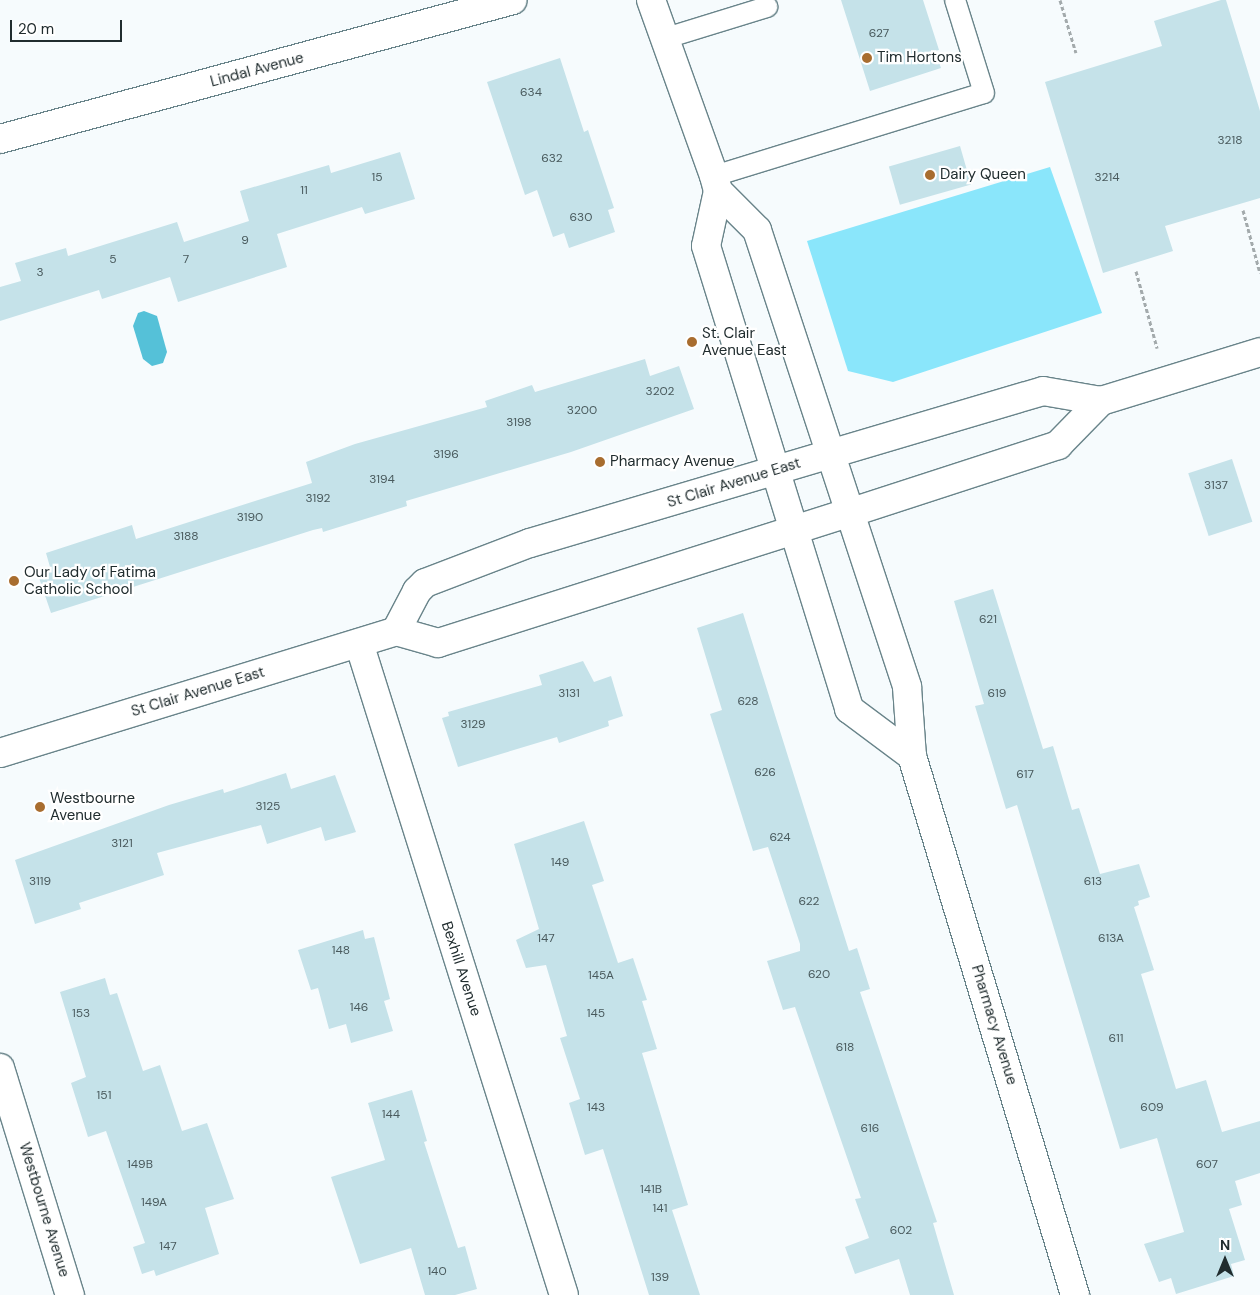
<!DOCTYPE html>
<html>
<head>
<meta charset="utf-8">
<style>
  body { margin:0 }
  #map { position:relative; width:1260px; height:1295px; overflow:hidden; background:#f6fbfd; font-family:"DM Sans",sans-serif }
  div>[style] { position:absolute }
  .green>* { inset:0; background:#8ae6fb }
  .water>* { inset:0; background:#55c1d8 }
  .building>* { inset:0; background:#c5e2e9; transform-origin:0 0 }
  .path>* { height:3px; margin-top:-1.5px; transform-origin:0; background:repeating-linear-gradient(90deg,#a3aaac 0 4px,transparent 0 6.5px) }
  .roads { filter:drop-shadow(1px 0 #69848a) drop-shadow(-1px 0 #69848a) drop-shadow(0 1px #69848a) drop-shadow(0 -1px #69848a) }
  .service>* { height:20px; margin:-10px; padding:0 10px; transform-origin:10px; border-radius:10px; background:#fff }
  .minor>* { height:28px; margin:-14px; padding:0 14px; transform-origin:14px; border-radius:14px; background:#fff }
  .tertiary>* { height:28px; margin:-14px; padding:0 14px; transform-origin:14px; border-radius:14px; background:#fff }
  .secondary>* { height:28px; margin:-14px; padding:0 14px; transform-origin:14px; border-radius:14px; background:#fff }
  .dots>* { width:14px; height:14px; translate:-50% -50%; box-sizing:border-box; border:2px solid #fff; border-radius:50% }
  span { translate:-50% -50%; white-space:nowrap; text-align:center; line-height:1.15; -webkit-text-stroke:4.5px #fff; paint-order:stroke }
  .number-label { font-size:12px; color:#495a5d }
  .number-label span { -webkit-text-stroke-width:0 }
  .poi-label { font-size:15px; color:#202c2e }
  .left { translate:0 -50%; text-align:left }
  .street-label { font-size:15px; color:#202c2e }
  .north { position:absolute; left:1200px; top:1235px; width:50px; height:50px; -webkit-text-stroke:4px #fff; paint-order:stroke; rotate:0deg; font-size:14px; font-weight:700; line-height:20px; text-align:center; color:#202c2e }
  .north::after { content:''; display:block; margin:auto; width:18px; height:22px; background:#202c2e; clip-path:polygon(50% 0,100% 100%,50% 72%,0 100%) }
  .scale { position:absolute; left:10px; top:20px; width:112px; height:22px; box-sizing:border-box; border:2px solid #202c2e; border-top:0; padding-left:6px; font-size:15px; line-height:18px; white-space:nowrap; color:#202c2e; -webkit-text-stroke:4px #fff; paint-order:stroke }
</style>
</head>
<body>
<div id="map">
  <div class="green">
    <div style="clip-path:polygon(1050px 167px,1102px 313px,893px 382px,848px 371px,807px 241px)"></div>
  </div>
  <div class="water">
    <div style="clip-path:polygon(144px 311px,157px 316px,167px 352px,163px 363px,152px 366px,143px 359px,133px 326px,138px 313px)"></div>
  </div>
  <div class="building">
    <div style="clip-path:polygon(841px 0,923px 0,939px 50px,935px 51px,941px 68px,870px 91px)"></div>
    <div style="clip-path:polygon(1221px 0,1226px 0,1260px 111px,1260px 198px,1165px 226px,1173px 251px,1103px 273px,1045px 82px,1162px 46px,1154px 21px)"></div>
    <div style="clip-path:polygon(560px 58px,584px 132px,588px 130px,614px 208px,608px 210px,615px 232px,569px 248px,564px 233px,553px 237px,537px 190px,525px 195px,487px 82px)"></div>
    <div style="left:960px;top:146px;width:40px;height:74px;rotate:74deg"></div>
    <div style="clip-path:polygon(400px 152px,415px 199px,365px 214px,362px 207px,277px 234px,287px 267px,178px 302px,170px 277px,102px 299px,99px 290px,0 321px,0 287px,21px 281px,15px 263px,66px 248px,68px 256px,177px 222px,184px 242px,249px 221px,240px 191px,329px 165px,331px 173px)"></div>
    <div style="clip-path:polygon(645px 359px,650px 376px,679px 366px,694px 409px,571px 452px,406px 501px,407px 506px,323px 532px,322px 528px,313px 530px,51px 613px,37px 572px,50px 567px,46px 553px,132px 525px,136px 539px,255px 501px,312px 483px,306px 462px,355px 444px,487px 407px,485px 401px,532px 385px,535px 392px)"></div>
    <div style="left:1232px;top:459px;width:66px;height:46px;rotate:72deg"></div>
    <div style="clip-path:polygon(993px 589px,1043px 749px,1053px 746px,1072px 810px,1079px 808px,1100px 874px,1139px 864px,1150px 897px,1138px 901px,1139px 905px,1134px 907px,1154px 970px,1141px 974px,1176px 1089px,1206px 1080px,1222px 1132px,1260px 1121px,1260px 1173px,1235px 1181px,1242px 1205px,1229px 1209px,1245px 1260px,1231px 1264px,1234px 1276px,1176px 1294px,1171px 1278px,1159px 1282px,1144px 1244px,1184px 1232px,1157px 1138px,1120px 1149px,1017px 805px,1006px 809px,975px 706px,984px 704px,954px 601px)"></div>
    <div style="clip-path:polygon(743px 613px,849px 951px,857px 948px,870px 989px,860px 992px,937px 1222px,933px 1223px,954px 1295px,910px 1295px,899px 1259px,855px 1274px,845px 1247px,869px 1238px,855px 1199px,861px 1198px,795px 1007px,783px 1010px,767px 961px,800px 951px,800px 944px,768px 847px,753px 851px,710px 714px,722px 710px,697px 628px)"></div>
    <div style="clip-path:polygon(583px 661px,594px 682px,611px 676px,623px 716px,608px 721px,609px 726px,559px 743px,557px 737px,458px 767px,442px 718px,449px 716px,448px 712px,542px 685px,539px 675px)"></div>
    <div style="clip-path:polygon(286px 773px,291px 789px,335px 775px,356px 832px,325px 841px,321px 827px,267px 844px,261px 825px,157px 853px,164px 875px,79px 903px,81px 909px,35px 924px,15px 860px,169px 805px,223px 789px,224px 793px)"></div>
    <div style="clip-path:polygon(584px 821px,604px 881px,592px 885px,618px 963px,633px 958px,647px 1000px,642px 1001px,657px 1049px,642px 1053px,688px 1205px,672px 1210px,700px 1295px,649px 1295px,603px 1149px,585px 1155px,569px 1103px,580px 1099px,560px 1038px,567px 1036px,546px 965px,526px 968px,516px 940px,539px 929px,514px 844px)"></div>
    <div style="clip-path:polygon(363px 930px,365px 939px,374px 937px,390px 999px,384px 1001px,393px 1031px,351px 1043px,346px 1024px,329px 1029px,318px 988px,311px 990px,298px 950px)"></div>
    <div style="clip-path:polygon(105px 978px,110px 995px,117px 993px,143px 1071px,160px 1065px,182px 1131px,207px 1123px,234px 1199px,205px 1208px,219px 1254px,156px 1276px,154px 1270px,142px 1274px,133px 1247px,145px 1243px,106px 1131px,88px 1137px,71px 1083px,86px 1077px,60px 992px)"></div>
    <div style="clip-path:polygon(412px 1090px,427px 1141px,424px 1142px,458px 1248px,465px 1246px,477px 1289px,455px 1295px,425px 1295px,411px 1248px,360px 1264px,331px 1177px,385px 1160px,368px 1103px)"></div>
  </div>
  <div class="path">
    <div style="left:1060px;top:0;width:55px;rotate:73.2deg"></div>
    <div style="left:1243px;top:210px;width:65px;rotate:74.9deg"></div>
    <div style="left:1136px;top:271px;width:80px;rotate:74.7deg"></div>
  </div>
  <div class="roads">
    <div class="service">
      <div style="left:666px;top:38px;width:106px;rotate:-17.1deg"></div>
      <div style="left:714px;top:176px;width:282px;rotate:-17.1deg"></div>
      <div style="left:984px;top:93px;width:97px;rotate:-107.3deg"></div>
    </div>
    <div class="minor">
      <div style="left:0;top:139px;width:531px;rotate:-15.16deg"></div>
      <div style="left:359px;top:643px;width:683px;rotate:72.55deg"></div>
      <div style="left:0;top:1068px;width:238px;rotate:72.9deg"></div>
    </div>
    <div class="tertiary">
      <div style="left:651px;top:0;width:187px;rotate:70.3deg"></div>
      <div style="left:714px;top:176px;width:16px;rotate:75deg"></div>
      <div style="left:718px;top:191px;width:56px;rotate:102.3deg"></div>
      <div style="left:706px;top:246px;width:485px;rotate:72.8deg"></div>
      <div style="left:849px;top:709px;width:79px;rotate:36.7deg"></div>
      <div style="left:718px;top:191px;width:55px;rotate:45deg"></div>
      <div style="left:757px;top:230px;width:481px;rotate:71.8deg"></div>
      <div style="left:907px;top:687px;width:69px;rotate:85.9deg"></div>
      <div style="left:912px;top:756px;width:563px;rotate:73.17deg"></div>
    </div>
    <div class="secondary">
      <div style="left:396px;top:631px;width:45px;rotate:-62.3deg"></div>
      <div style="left:417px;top:591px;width:11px;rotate:-45deg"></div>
      <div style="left:425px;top:583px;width:112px;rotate:-20.9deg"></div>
      <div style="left:530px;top:543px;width:535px;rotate:-16.5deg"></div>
      <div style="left:1043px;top:391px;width:59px;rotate:9.8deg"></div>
      <div style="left:1101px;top:401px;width:166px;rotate:-17.1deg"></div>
      <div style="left:0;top:753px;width:414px;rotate:-17.1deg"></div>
      <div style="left:396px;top:631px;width:44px;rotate:15.9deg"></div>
      <div style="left:438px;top:643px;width:431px;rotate:-17.6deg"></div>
      <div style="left:849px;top:513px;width:220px;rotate:-18deg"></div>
      <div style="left:1058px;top:445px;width:62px;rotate:-45.7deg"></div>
    </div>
  </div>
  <div class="dots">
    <div style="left:867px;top:58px;background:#a86d2f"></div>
    <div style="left:930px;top:175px;background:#a86d2f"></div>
    <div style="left:692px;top:342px;background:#a86d2f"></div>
    <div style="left:600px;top:462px;background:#a86d2f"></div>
    <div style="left:14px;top:581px;background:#a86d2f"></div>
    <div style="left:40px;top:807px;background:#a86d2f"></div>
  </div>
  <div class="number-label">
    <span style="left:879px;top:34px">627</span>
    <span style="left:531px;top:93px">634</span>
    <span style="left:1230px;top:141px">3218</span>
    <span style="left:552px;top:159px">632</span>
    <span style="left:377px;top:178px">15</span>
    <span style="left:1107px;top:178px">3214</span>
    <span style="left:304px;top:191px">11</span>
    <span style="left:581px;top:218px">630</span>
    <span style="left:245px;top:241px">9</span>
    <span style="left:113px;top:260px">5</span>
    <span style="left:186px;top:260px">7</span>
    <span style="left:40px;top:273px">3</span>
    <span style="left:660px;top:392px">3202</span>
    <span style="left:582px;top:411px">3200</span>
    <span style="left:519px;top:423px">3198</span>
    <span style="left:446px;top:455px">3196</span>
    <span style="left:382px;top:480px">3194</span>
    <span style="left:1216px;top:486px">3137</span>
    <span style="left:318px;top:499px">3192</span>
    <span style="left:250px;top:518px">3190</span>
    <span style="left:186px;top:537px">3188</span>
    <span style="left:988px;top:620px">621</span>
    <span style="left:569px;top:694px">3131</span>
    <span style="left:997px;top:694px">619</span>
    <span style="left:748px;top:702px">628</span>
    <span style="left:473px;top:725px">3129</span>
    <span style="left:765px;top:773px">626</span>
    <span style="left:1025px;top:775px">617</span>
    <span style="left:268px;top:807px">3125</span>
    <span style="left:780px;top:838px">624</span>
    <span style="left:122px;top:844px">3121</span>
    <span style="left:560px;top:863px">149</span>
    <span style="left:40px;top:882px">3119</span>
    <span style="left:1093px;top:882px">613</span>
    <span style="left:809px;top:902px">622</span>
    <span style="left:546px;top:939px">147</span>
    <span style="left:1111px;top:939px">613A</span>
    <span style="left:341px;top:951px">148</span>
    <span style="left:819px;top:975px">620</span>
    <span style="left:601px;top:976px">145A</span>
    <span style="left:359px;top:1008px">146</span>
    <span style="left:81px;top:1014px">153</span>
    <span style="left:596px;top:1014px">145</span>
    <span style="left:1116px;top:1039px">611</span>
    <span style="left:845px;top:1048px">618</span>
    <span style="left:104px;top:1096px">151</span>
    <span style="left:596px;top:1108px">143</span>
    <span style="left:1152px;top:1108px">609</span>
    <span style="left:391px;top:1115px">144</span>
    <span style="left:870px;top:1129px">616</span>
    <span style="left:140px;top:1165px">149B</span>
    <span style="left:1207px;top:1165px">607</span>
    <span style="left:651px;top:1190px">141B</span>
    <span style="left:154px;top:1203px">149A</span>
    <span style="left:660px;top:1209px">141</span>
    <span style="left:901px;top:1231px">602</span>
    <span style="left:168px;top:1247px">147</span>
    <span style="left:437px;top:1272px">140</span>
    <span style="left:660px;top:1278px">139</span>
  </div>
  <div class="poi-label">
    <span class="left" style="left:877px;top:58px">Tim Hortons</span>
    <span class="left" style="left:940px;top:175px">Dairy Queen</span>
    <span class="left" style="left:702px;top:342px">St. Clair<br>Avenue East</span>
    <span class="left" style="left:610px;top:462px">Pharmacy Avenue</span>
    <span class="left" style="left:24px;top:581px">Our Lady of Fatima<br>Catholic School</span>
    <span class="left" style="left:50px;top:807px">Westbourne<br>Avenue</span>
  </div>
  <div class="street-label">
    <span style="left:257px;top:70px;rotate:-15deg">Lindal Avenue</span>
    <span style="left:734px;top:483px;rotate:-17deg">St Clair Avenue East</span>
    <span style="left:198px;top:692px;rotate:-17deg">St Clair Avenue East</span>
    <span style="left:461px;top:969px;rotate:72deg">Bexhill Avenue</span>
    <span style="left:994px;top:1025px;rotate:73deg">Pharmacy Avenue</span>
    <span style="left:44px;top:1210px;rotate:73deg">Westbourne Avenue</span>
  </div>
  <div class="north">N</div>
  <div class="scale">20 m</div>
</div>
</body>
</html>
